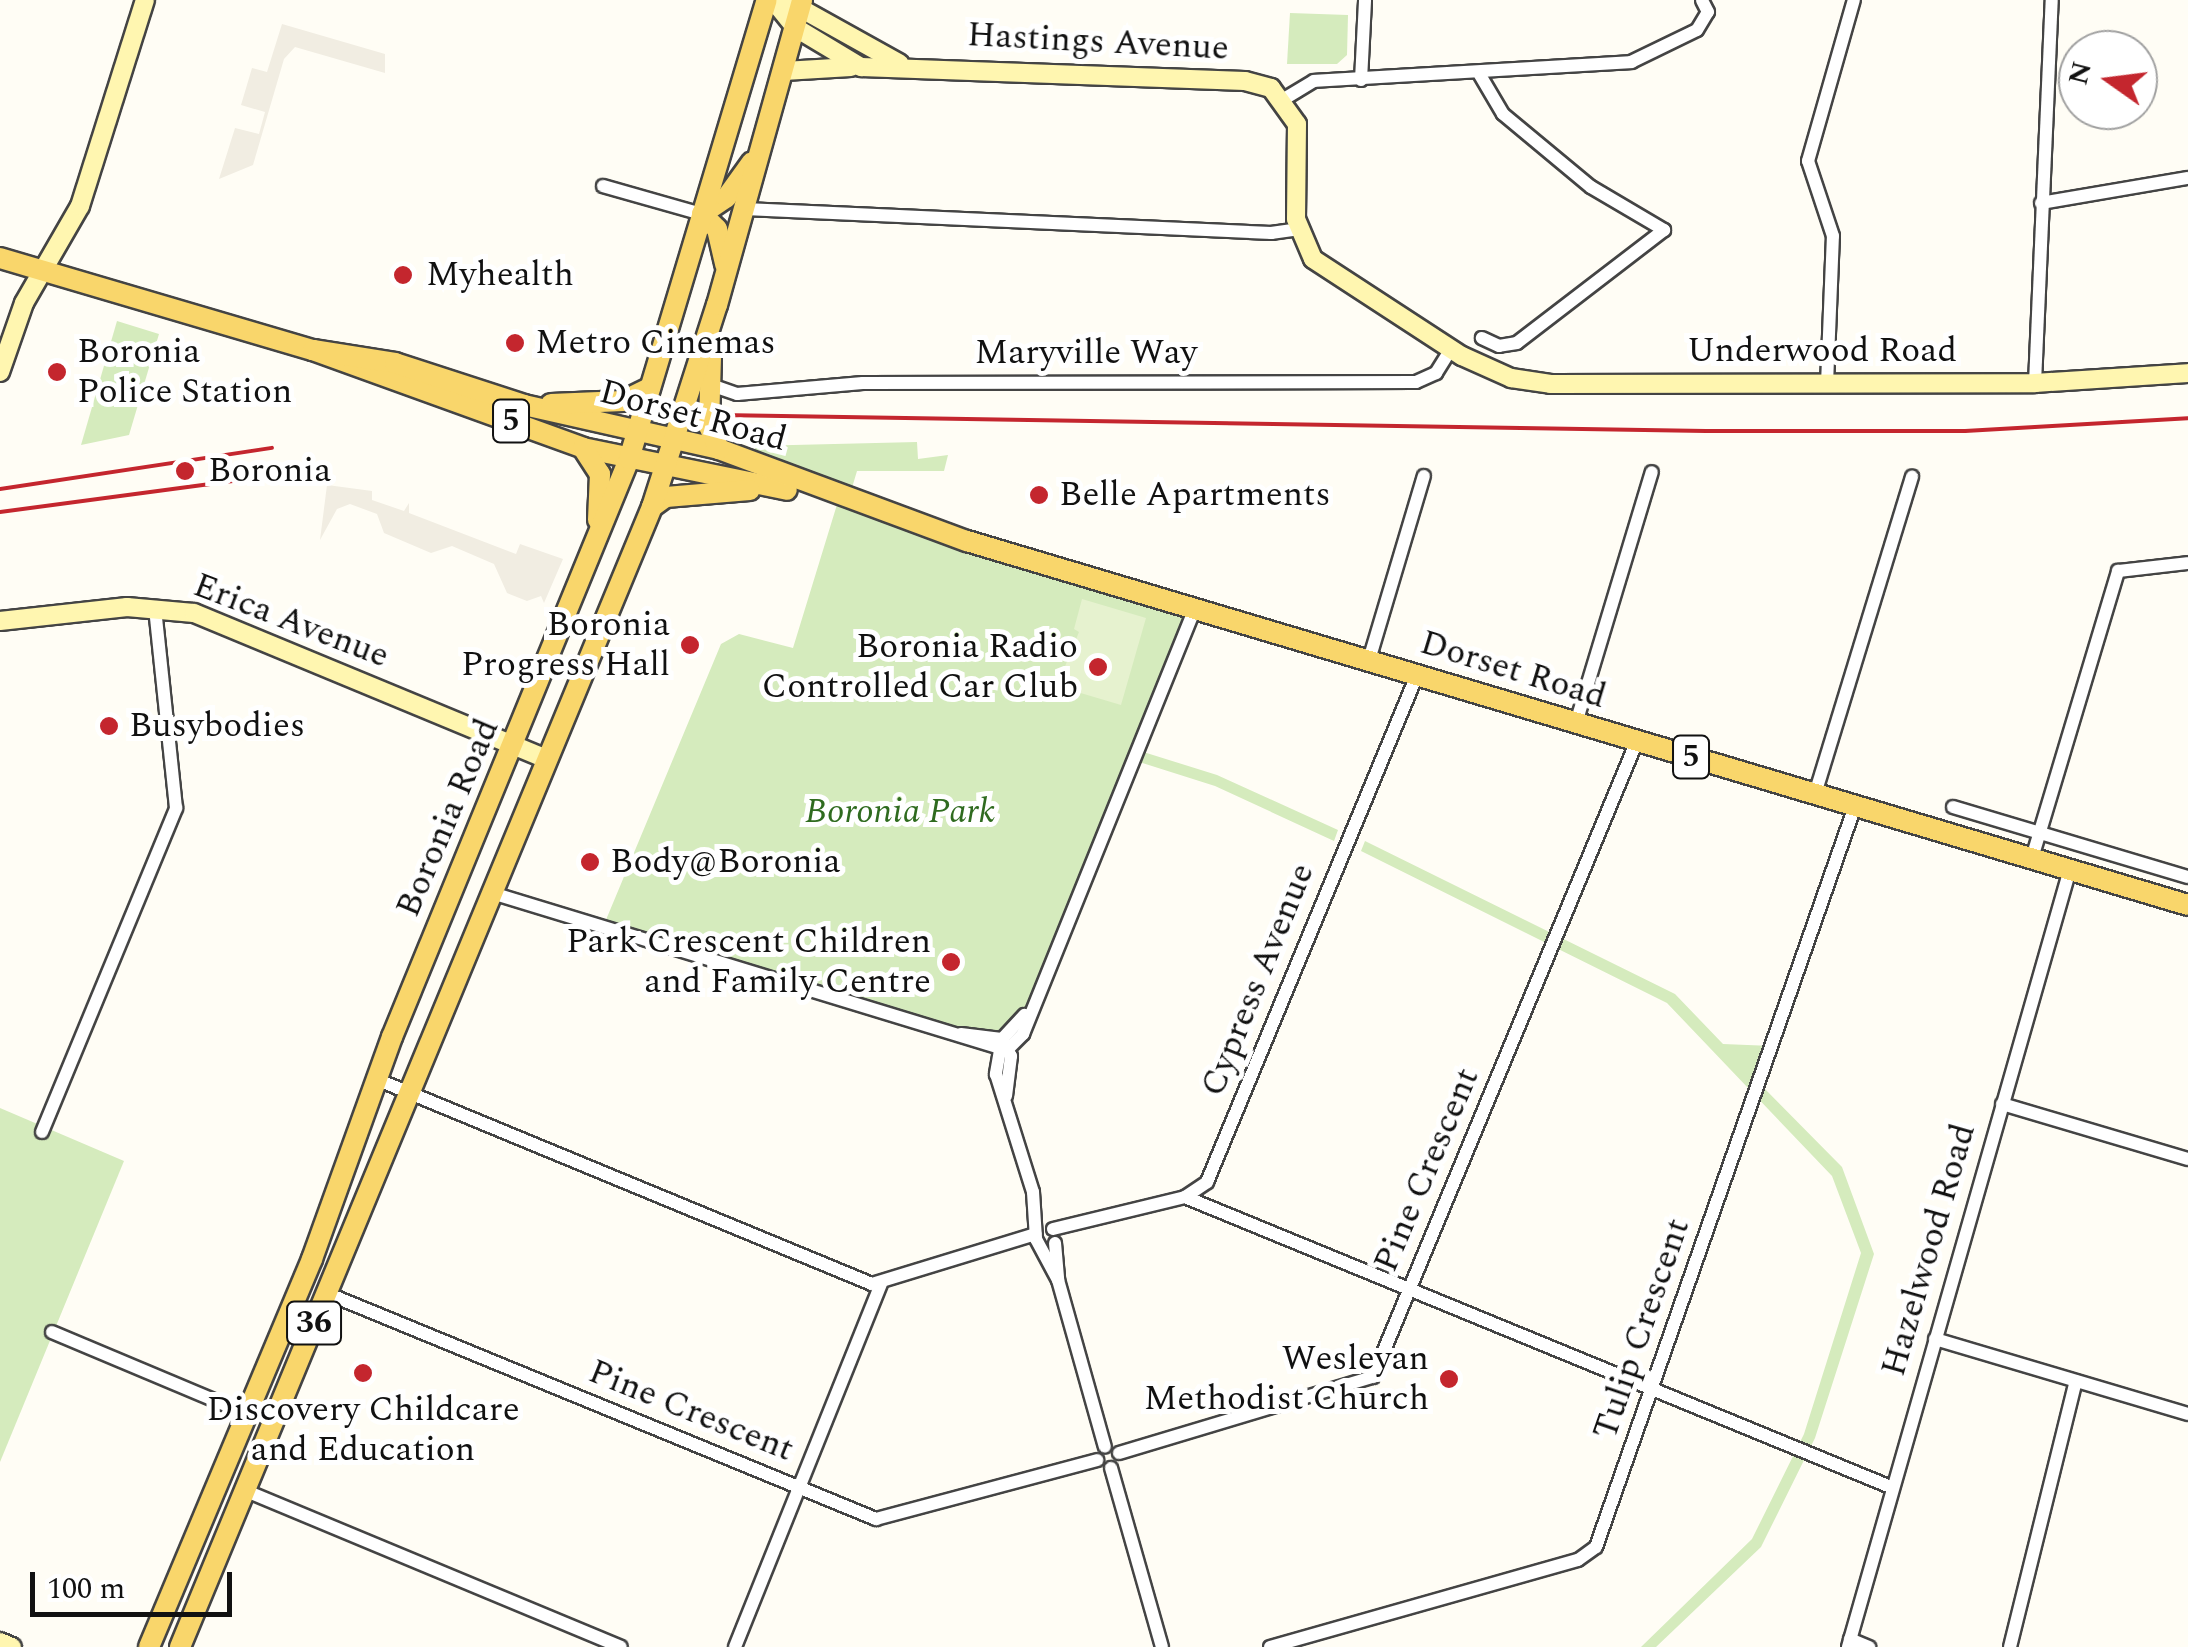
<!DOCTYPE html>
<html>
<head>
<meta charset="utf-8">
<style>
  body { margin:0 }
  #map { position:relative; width:2188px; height:1647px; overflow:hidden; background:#fffdf5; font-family:Spectral,serif }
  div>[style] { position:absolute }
  .green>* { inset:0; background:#d5ebbd }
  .pitch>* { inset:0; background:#e6f2cf }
  .plaza>* { inset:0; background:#f1ede2 }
  .roads { filter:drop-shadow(2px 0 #444) drop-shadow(-2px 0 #444) drop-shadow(0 2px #444) drop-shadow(0 -2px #444) }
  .street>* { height:12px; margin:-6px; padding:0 6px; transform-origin:6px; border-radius:6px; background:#fff }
  .secondary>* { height:18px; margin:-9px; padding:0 9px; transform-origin:9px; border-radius:9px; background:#fff6b0 }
  .primary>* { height:20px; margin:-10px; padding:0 10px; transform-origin:10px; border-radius:10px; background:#f9d66b }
  .rail>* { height:4px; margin:-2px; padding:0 2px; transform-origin:2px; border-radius:2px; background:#c4262e }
  .dots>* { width:28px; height:28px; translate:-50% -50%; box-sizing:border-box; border:5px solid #fff; border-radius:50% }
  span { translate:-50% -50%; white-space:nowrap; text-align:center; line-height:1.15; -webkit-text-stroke:10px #fff; paint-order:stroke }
  .shield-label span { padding:2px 8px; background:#fff; border:2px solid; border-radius:8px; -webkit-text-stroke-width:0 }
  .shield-label { font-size:32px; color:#111; font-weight:700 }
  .street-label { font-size:35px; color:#111 }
  .poi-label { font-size:35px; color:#111 }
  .left { translate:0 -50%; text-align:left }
  .right { translate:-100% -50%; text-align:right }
  .park-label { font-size:35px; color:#2f6b1f; font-style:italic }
  .north { position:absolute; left:2058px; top:30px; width:100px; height:100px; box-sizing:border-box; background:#fff; border:2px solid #a0a0a0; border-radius:50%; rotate:284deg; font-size:28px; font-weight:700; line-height:40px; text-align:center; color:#111 }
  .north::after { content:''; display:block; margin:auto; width:35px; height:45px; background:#c4262e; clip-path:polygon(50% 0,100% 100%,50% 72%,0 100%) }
  .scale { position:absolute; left:30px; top:1572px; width:202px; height:45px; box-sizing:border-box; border:5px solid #111; border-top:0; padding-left:12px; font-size:30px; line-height:35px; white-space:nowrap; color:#111; -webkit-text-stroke:8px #fff; paint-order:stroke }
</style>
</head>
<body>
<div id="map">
  <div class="green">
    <div style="clip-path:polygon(1290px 13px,1348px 15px,1347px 55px,1337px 64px,1287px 64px)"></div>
    <div style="clip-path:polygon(117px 321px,159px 334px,129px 435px,81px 445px)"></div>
    <div style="clip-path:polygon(917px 442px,918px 459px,948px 455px,944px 471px,857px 471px,848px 501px,1195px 609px,1137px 750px,1217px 775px,1338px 830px,1334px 841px,1215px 786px,1133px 760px,1019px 1033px,1004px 1045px,603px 927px,721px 644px,739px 634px,793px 648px,839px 498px,751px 459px,756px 446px)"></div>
    <div style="clip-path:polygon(1365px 841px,1675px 994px,1723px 1044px,1772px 1046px,1759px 1083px,1842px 1167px,1874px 1254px,1815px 1438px,1761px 1547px,1656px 1647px,1641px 1647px,1752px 1539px,1804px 1434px,1861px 1253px,1832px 1176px,1667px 1003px,1361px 851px)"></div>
    <div style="clip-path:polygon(0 1108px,124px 1161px,0 1462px)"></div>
  </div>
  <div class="pitch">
    <div style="clip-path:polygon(1082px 599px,1146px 618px,1121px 705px,1057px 686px,1079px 632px,1074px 629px)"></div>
  </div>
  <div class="plaza">
    <div style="clip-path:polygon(282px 24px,385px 54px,385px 73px,295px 47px,284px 59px,253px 165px,219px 179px,235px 128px,259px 134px,265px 112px,241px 105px,252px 68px,267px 72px)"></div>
    <div style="clip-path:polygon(327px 485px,372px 491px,372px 500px,404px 511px,409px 503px,409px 513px,516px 554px,520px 544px,563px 559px,544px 603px,541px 596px,527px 601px,507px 593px,494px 564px,452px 546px,431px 553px,384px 533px,377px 514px,350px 504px,337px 509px,320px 540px)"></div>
  </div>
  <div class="roads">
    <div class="street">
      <div style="left:1480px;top:75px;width:45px;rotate:59.5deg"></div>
      <div style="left:1503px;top:114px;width:114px;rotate:39.7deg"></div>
      <div style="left:1591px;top:187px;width:85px;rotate:30.5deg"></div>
      <div style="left:1664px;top:230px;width:185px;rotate:142.5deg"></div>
      <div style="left:1517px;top:343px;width:18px;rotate:171deg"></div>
      <div style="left:1499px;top:346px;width:19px;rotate:-155deg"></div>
      <div style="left:1361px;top:80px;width:80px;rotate:-87.1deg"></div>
      <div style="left:1284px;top:99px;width:35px;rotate:-31deg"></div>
      <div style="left:1314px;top:81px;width:318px;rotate:-3.4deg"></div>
      <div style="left:1631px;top:62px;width:73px;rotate:-25.9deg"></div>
      <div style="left:1697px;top:30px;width:21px;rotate:-59deg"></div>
      <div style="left:1708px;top:12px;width:13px;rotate:-117deg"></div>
      <div style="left:603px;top:186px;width:103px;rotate:15.8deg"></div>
      <div style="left:2041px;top:203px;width:149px;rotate:-9.7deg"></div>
      <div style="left:745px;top:209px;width:527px;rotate:2.61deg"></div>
      <div style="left:1271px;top:233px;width:27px;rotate:-8deg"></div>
      <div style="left:2035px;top:383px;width:383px;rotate:-87.5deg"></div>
      <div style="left:708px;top:384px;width:31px;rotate:19deg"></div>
      <div style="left:737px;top:394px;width:126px;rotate:-5deg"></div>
      <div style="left:863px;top:383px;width:553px;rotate:-0.1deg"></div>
      <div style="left:1416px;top:382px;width:22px;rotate:-24deg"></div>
      <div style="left:1436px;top:373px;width:28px;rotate:-58deg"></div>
      <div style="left:1827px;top:384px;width:148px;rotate:-87.7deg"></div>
      <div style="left:1833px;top:236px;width:79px;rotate:-108.4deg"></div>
      <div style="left:1808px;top:161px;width:167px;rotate:-74.1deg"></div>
      <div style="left:1369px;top:660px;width:192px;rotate:-73.4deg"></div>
      <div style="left:1576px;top:723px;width:262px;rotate:-73.2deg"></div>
      <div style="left:1815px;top:794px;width:332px;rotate:-73deg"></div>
      <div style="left:1953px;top:807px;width:245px;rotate:16.6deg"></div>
      <div style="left:2032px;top:858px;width:300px;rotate:-73.3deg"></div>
      <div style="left:2118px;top:571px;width:70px;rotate:-6.5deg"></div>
      <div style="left:492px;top:893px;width:538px;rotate:16.95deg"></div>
      <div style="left:1007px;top:1050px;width:23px;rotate:-45deg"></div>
      <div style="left:1023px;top:1034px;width:458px;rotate:-68deg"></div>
      <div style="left:961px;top:1034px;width:41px;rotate:7deg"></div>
      <div style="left:1002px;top:1039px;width:33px;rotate:-47deg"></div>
      <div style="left:1002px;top:1039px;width:36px;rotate:100deg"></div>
      <div style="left:996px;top:1074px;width:124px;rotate:72.6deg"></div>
      <div style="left:1033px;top:1192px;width:47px;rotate:86.3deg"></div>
      <div style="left:1036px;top:1239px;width:47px;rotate:61.8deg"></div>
      <div style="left:1004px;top:1043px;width:15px;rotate:62deg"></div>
      <div style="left:1011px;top:1056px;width:40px;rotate:97.1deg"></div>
      <div style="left:376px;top:1079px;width:537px;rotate:22.46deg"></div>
      <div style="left:872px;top:1284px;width:171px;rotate:-17deg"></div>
      <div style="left:2002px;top:1104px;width:194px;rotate:16.5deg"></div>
      <div style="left:42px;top:1132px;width:351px;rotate:-67.5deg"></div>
      <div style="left:176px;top:808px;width:202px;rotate:-96deg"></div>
      <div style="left:1185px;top:1197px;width:765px;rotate:22.34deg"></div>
      <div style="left:1053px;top:1229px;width:136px;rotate:-13.6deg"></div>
      <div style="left:1185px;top:1197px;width:27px;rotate:-34deg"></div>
      <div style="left:1207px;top:1182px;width:549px;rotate:-67.5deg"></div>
      <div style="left:1055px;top:1243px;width:37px;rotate:85deg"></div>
      <div style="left:1058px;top:1280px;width:173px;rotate:74.3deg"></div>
      <div style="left:326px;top:1293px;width:595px;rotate:22.34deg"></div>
      <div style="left:876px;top:1519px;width:229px;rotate:-14.9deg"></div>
      <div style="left:52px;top:1332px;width:212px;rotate:22.8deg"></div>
      <div style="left:1935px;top:1339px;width:264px;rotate:16.5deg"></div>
      <div style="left:1119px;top:1453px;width:265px;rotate:-16.7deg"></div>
      <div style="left:1373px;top:1377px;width:689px;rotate:-67.46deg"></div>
      <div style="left:1111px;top:1468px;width:186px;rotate:74.1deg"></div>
      <div style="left:244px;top:1490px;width:408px;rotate:22.6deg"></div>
      <div style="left:1850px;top:1639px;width:21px;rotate:23deg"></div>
      <div style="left:735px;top:1647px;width:391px;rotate:-68.1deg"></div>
      <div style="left:1270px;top:1647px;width:320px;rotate:-15.8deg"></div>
      <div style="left:1578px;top:1560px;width:22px;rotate:-36deg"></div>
      <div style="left:1596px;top:1547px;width:785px;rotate:-70.73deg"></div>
      <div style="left:1848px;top:1647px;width:809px;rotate:-74.07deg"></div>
      <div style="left:2010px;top:1647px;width:274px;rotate:-76.1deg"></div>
    </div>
    <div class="secondary">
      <div style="left:773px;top:0;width:36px;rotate:51deg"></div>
      <div style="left:796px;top:28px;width:76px;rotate:31deg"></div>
      <div style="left:861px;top:67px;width:384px;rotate:2.1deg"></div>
      <div style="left:1245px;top:81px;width:27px;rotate:15deg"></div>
      <div style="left:1271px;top:88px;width:44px;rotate:54.2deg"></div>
      <div style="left:1297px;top:124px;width:95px;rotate:90.6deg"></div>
      <div style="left:1296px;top:219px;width:43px;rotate:67deg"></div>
      <div style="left:1313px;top:259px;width:178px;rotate:33.1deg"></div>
      <div style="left:1462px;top:356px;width:54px;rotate:24.2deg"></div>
      <div style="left:1511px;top:378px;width:40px;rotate:8.5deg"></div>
      <div style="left:1551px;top:384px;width:484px;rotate:-0.1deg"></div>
      <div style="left:2035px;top:383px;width:153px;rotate:-3.7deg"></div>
      <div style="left:791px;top:3px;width:124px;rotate:29.1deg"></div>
      <div style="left:784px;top:71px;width:67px;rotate:-3.4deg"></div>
      <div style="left:0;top:372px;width:73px;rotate:-70.8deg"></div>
      <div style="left:24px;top:303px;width:112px;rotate:-60deg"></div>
      <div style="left:80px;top:206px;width:216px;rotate:-72.5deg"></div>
      <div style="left:0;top:621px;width:128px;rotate:-6.3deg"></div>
      <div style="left:127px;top:607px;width:67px;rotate:5.1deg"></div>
      <div style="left:194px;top:613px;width:382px;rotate:22.5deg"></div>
      <div style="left:0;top:1642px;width:13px;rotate:23deg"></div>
    </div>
    <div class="primary">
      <div style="left:702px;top:214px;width:29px;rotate:-34deg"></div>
      <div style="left:726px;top:198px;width:44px;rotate:-54.2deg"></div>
      <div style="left:702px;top:214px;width:21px;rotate:45deg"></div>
      <div style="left:717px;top:229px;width:37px;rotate:77deg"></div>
      <div style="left:0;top:258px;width:326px;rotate:16.4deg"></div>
      <div style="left:313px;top:350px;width:287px;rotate:19.9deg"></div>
      <div style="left:583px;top:448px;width:208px;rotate:11.6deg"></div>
      <div style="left:313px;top:350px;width:83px;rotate:9deg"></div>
      <div style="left:395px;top:363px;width:136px;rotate:18deg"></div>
      <div style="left:524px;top:405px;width:200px;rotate:12.7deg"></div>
      <div style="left:719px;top:449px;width:265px;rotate:20.4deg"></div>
      <div style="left:967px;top:541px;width:1274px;rotate:16.6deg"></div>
      <div style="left:711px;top:357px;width:69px;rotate:91.7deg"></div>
      <div style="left:709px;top:426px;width:25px;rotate:67deg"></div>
      <div style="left:551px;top:404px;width:72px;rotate:-2.4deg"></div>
      <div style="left:623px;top:401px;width:30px;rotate:-26deg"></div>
      <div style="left:583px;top:448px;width:31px;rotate:57deg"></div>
      <div style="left:600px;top:474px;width:46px;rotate:92.5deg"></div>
      <div style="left:652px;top:507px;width:17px;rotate:-36deg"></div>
      <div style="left:666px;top:497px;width:84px;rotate:-4.8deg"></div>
      <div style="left:149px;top:1647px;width:421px;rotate:-67.2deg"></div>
      <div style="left:312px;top:1259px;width:236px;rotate:-70.2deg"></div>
      <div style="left:392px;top:1037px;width:625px;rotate:-67.7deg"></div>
      <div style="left:629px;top:459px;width:479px;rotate:-73.3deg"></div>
      <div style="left:180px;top:1647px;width:1234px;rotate:-67.51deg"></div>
      <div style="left:652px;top:507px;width:212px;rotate:-72.2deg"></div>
      <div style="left:717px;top:305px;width:317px;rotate:-74.4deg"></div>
    </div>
  </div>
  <div class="rail">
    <div style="left:720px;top:415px;width:986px;rotate:0.93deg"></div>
    <div style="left:1706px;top:431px;width:259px"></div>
    <div style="left:1965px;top:431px;width:223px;rotate:-3.3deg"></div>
    <div style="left:0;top:489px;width:275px;rotate:-8.6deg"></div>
    <div style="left:0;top:512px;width:265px;rotate:-7.6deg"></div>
  </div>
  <div class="dots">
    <div style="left:403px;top:275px;background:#c4262e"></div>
    <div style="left:515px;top:343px;background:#c4262e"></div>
    <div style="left:57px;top:372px;background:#c4262e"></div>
    <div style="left:185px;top:471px;background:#c4262e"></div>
    <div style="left:1039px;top:495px;background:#c4262e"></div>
    <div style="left:690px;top:645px;background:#c4262e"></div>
    <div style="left:1098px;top:667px;background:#c4262e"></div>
    <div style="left:109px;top:726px;background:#c4262e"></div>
    <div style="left:590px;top:862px;background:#c4262e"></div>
    <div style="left:951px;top:962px;background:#c4262e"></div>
    <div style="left:363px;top:1373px;background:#c4262e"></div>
    <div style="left:1449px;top:1379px;background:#c4262e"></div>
  </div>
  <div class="shield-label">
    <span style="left:511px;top:421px">5</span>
    <span style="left:1691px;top:757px">5</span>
    <span style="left:314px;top:1323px">36</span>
  </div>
  <div class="street-label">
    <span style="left:1098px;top:42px;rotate:3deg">Hastings Avenue</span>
    <span style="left:1822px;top:351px">Underwood Road</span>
    <span style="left:1086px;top:353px">Maryville Way</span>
    <span style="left:693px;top:416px;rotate:15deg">Dorset Road</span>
    <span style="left:291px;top:621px;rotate:21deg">Erica Avenue</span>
    <span style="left:1513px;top:670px;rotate:17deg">Dorset Road</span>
    <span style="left:448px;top:818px;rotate:-67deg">Boronia Road</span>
    <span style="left:1258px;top:980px;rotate:-68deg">Cypress Avenue</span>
    <span style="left:1427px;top:1170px;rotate:-67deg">Pine Crescent</span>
    <span style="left:1929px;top:1250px;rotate:-74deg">Hazelwood Road</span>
    <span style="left:1642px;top:1329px;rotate:-71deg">Tulip Crescent</span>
    <span style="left:691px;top:1411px;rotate:22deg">Pine Crescent</span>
  </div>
  <div class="poi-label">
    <span class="left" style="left:426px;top:275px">Myhealth</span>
    <span class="left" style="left:535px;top:343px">Metro Cinemas</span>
    <span class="left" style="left:77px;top:372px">Boronia<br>Police Station</span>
    <span class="left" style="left:208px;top:471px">Boronia</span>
    <span class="left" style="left:1059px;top:495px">Belle Apartments</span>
    <span class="right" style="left:670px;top:645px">Boronia<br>Progress Hall</span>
    <span class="right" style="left:1078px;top:667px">Boronia Radio<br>Controlled Car Club</span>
    <span class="left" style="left:129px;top:726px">Busybodies</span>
    <span class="left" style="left:610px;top:862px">Body@Boronia</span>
    <span class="right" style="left:931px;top:962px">Park Crescent Children<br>and Family Centre</span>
    <span class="right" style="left:1429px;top:1379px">Wesleyan<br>Methodist Church</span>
    <span style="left:363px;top:1430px">Discovery Childcare<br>and Education</span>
  </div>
  <div class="park-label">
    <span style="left:900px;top:812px">Boronia Park</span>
  </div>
  <div class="north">N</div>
  <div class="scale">100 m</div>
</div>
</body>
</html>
